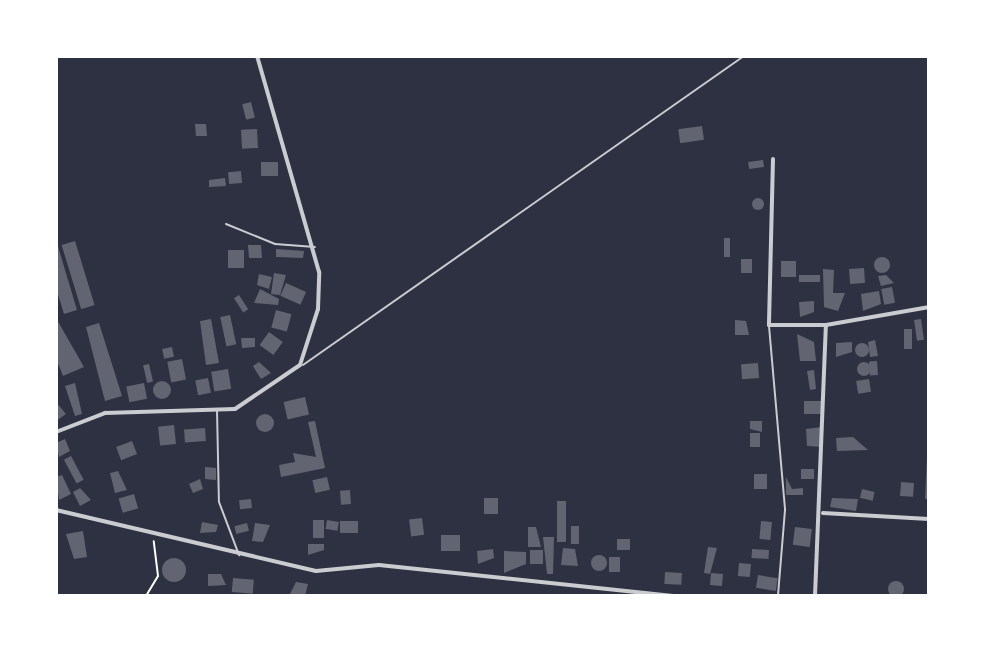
<!DOCTYPE html>
<html>
<head>
<meta charset="utf-8">
<style>
  body { margin:0 }
  #map { position:relative; width:985px; height:652px; overflow:hidden; background:#2d3142; font-family:"Fira Sans Condensed",sans-serif }
  div>[style] { position:absolute }
  .building>* { inset:0; background:#626471; transform-origin:0 0 }
  .round { border-radius:50% }
  .path>* { height:2px; margin:-1px; padding:0 1px; transform-origin:1px; border-radius:1px; background:#fff }
  .service>* { height:2px; margin:-1px; padding:0 1px; transform-origin:1px; border-radius:1px; background:#caccd0 }
  .minor>* { height:4px; margin:-2px; padding:0 2px; transform-origin:2px; border-radius:2px; background:#caccd0 }
  span { translate:-50% -50%; white-space:nowrap; text-align:center; line-height:1.15; -webkit-text-stroke:8px #fff; paint-order:stroke }
  .frame { position:absolute; inset:0; border:58px solid #fff; pointer-events:none }
</style>
</head>
<body>
<div id="map">
  <div class="building">
    <div style="left:251px;top:102px;width:16px;height:9px;rotate:76deg"></div>
    <div style="clip-path:polygon(195px 124px,206px 124px,207px 136px,196px 136px)"></div>
    <div style="left:702px;top:126px;width:14px;height:24px;rotate:82deg"></div>
    <div style="left:257px;top:129px;width:19px;height:16px;rotate:87deg"></div>
    <div style="left:763px;top:160px;width:7px;height:15px;rotate:82deg"></div>
    <div style="left:278px;top:162px;width:14px;height:17px;rotate:90deg"></div>
    <div style="left:241px;top:171px;width:12px;height:13px;rotate:85deg"></div>
    <div style="clip-path:polygon(225px 178px,226px 186px,209px 187px,209px 180px)"></div>
    <div class="round" style="left:752px;top:198px;width:12px;height:12px"></div>
    <div style="left:724px;top:238px;width:6px;height:19px"></div>
    <div style="left:75px;top:241px;width:67px;height:14px;rotate:73deg"></div>
    <div style="clip-path:polygon(57px 243px,77px 310px,64px 314px,56px 288px)"></div>
    <div style="clip-path:polygon(248px 245px,261px 245px,262px 258px,249px 258px)"></div>
    <div style="clip-path:polygon(276px 249px,304px 251px,303px 258px,276px 257px)"></div>
    <div style="left:228px;top:250px;width:16px;height:18px"></div>
    <div class="round" style="left:874px;top:257px;width:16px;height:16px"></div>
    <div style="left:741px;top:259px;width:11px;height:14px"></div>
    <div style="left:781px;top:261px;width:15px;height:16px"></div>
    <div style="left:864px;top:268px;width:15px;height:15px;rotate:86deg"></div>
    <div style="clip-path:polygon(823px 269px,834px 270px,833px 293px,845px 293px,838px 311px,824px 307px)"></div>
    <div style="clip-path:polygon(274px 273px,286px 275px,280px 295px,271px 294px)"></div>
    <div style="clip-path:polygon(259px 274px,272px 277px,269px 289px,257px 285px)"></div>
    <div style="left:799px;top:275px;width:21px;height:7px"></div>
    <div style="clip-path:polygon(886px 275px,894px 283px,881px 286px,878px 276px)"></div>
    <div style="left:286px;top:283px;width:22px;height:14px;rotate:24deg"></div>
    <div style="left:892px;top:287px;width:16px;height:11px;rotate:79deg"></div>
    <div style="clip-path:polygon(260px 289px,279px 299px,278px 305px,254px 303px)"></div>
    <div style="clip-path:polygon(879px 291px,881px 304px,863px 311px,861px 294px)"></div>
    <div style="left:239px;top:295px;width:17px;height:6px;rotate:57deg"></div>
    <div style="clip-path:polygon(814px 301px,814px 312px,800px 317px,799px 302px)"></div>
    <div style="left:276px;top:310px;width:16px;height:18px;rotate:15deg"></div>
    <div style="left:230px;top:315px;width:30px;height:10px;rotate:78deg"></div>
    <div style="clip-path:polygon(56px 318px,84px 367px,63px 376px,56px 358px)"></div>
    <div style="clip-path:polygon(211px 319px,219px 363px,206px 365px,200px 321px)"></div>
    <div style="left:921px;top:319px;width:21px;height:7px;rotate:82deg"></div>
    <div style="clip-path:polygon(735px 320px,746px 321px,749px 335px,735px 335px)"></div>
    <div style="clip-path:polygon(99px 323px,122px 396px,105px 401px,86px 327px)"></div>
    <div style="left:904px;top:329px;width:8px;height:20px"></div>
    <div style="left:269px;top:332px;width:17px;height:16px;rotate:36deg"></div>
    <div style="clip-path:polygon(797px 334px,814px 342px,816px 361px,800px 361px)"></div>
    <div style="clip-path:polygon(241px 338px,255px 338px,255px 347px,242px 348px)"></div>
    <div style="clip-path:polygon(875px 340px,878px 356px,870px 357px,868px 342px)"></div>
    <div style="clip-path:polygon(852px 342px,852px 352px,836px 357px,836px 343px)"></div>
    <div class="round" style="left:855px;top:343px;width:14px;height:14px"></div>
    <div style="left:172px;top:347px;width:10px;height:10px;rotate:79deg"></div>
    <div style="left:182px;top:359px;width:21px;height:15px;rotate:79deg"></div>
    <div style="left:877px;top:361px;width:14px;height:8px;rotate:86deg"></div>
    <div class="round" style="left:857px;top:362px;width:14px;height:14px"></div>
    <div style="clip-path:polygon(259px 362px,271px 373px,261px 379px,253px 366px)"></div>
    <div style="left:758px;top:363px;width:15px;height:17px;rotate:86deg"></div>
    <div style="left:149px;top:364px;width:18px;height:6px;rotate:77deg"></div>
    <div style="left:228px;top:369px;width:20px;height:17px;rotate:81deg"></div>
    <div style="clip-path:polygon(814px 370px,816px 389px,810px 390px,807px 371px)"></div>
    <div style="left:208px;top:378px;width:15px;height:13px;rotate:79deg"></div>
    <div style="left:869px;top:379px;width:13px;height:13px;rotate:81deg"></div>
    <div class="round" style="left:153px;top:381px;width:18px;height:18px"></div>
    <div style="clip-path:polygon(75px 383px,82px 414px,75px 416px,65px 386px)"></div>
    <div style="left:144px;top:383px;width:16px;height:18px;rotate:79deg"></div>
    <div style="left:305px;top:397px;width:18px;height:22px;rotate:77deg"></div>
    <div style="left:804px;top:401px;width:17px;height:13px"></div>
    <div style="clip-path:polygon(56px 402px,66px 414px,56px 421px)"></div>
    <div class="round" style="left:256px;top:414px;width:18px;height:18px"></div>
    <div style="clip-path:polygon(315px 421px,325px 468px,281px 477px,279px 465px,295px 462px,293px 453px,316px 457px,308px 422px)"></div>
    <div style="clip-path:polygon(750px 421px,762px 421px,762px 432px,750px 429px)"></div>
    <div style="left:174px;top:425px;width:19px;height:16px;rotate:84deg"></div>
    <div style="clip-path:polygon(822px 427px,822px 447px,807px 446px,806px 429px)"></div>
    <div style="left:205px;top:428px;width:13px;height:21px;rotate:86deg"></div>
    <div style="left:750px;top:433px;width:10px;height:14px"></div>
    <div style="clip-path:polygon(853px 437px,868px 450px,837px 451px,836px 438px)"></div>
    <div style="clip-path:polygon(65px 439px,70px 451px,59px 457px,56px 443px)"></div>
    <div style="left:132px;top:441px;width:14px;height:17px;rotate:69deg"></div>
    <div style="left:71px;top:456px;width:27px;height:8px;rotate:62deg"></div>
    <div style="clip-path:polygon(927px 456px,929px 456px,929px 499px,925px 499px)"></div>
    <div style="clip-path:polygon(205px 467px,216px 468px,216px 480px,205px 479px)"></div>
    <div style="left:801px;top:469px;width:13px;height:10px"></div>
    <div style="clip-path:polygon(118px 471px,127px 490px,115px 493px,110px 473px)"></div>
    <div style="left:754px;top:474px;width:13px;height:15px"></div>
    <div style="clip-path:polygon(62px 475px,71px 494px,59px 500px,56px 477px)"></div>
    <div style="left:327px;top:477px;width:13px;height:15px;rotate:77deg"></div>
    <div style="clip-path:polygon(786px 477px,792px 489px,803px 488px,803px 495px,786px 495px)"></div>
    <div style="clip-path:polygon(200px 479px,203px 489px,193px 493px,189px 484px)"></div>
    <div style="left:901px;top:482px;width:13px;height:14px;rotate:4deg"></div>
    <div style="clip-path:polygon(80px 488px,91px 500px,80px 506px,73px 492px)"></div>
    <div style="left:862px;top:489px;width:13px;height:9px;rotate:13deg"></div>
    <div style="left:350px;top:490px;width:14px;height:10px;rotate:86deg"></div>
    <div style="left:134px;top:494px;width:15px;height:16px;rotate:74deg"></div>
    <div style="left:498px;top:498px;width:16px;height:14px;rotate:90deg"></div>
    <div style="clip-path:polygon(832px 498px,858px 499px,856px 511px,830px 507px)"></div>
    <div style="left:251px;top:499px;width:9px;height:12px;rotate:84deg"></div>
    <div style="left:557px;top:501px;width:9px;height:41px"></div>
    <div style="left:422px;top:518px;width:17px;height:13px;rotate:83deg"></div>
    <div style="left:313px;top:520px;width:11px;height:18px"></div>
    <div style="left:327px;top:520px;width:12px;height:9px;rotate:9deg"></div>
    <div style="left:358px;top:521px;width:12px;height:18px;rotate:90deg"></div>
    <div style="left:761px;top:521px;width:11px;height:18px;rotate:5deg"></div>
    <div style="clip-path:polygon(202px 522px,218px 525px,216px 532px,200px 533px)"></div>
    <div style="left:247px;top:523px;width:8px;height:13px;rotate:76deg"></div>
    <div style="clip-path:polygon(255px 523px,270px 525px,263px 542px,252px 541px)"></div>
    <div style="left:571px;top:526px;width:8px;height:18px"></div>
    <div style="clip-path:polygon(528px 527px,536px 527px,541px 547px,528px 547px)"></div>
    <div style="left:795px;top:527px;width:17px;height:18px;rotate:7deg"></div>
    <div style="clip-path:polygon(83px 531px,87px 557px,74px 559px,66px 534px)"></div>
    <div style="left:441px;top:535px;width:19px;height:16px"></div>
    <div style="clip-path:polygon(543px 537px,554px 537px,553px 574px,547px 574px)"></div>
    <div style="left:617px;top:539px;width:13px;height:11px"></div>
    <div style="clip-path:polygon(308px 544px,324px 544px,324px 550px,308px 555px)"></div>
    <div style="clip-path:polygon(708px 547px,717px 548px,710px 574px,704px 573px)"></div>
    <div style="clip-path:polygon(563px 548px,575px 549px,578px 566px,561px 565px)"></div>
    <div style="clip-path:polygon(493px 549px,494px 558px,478px 564px,477px 551px)"></div>
    <div style="left:752px;top:549px;width:17px;height:9px;rotate:3deg"></div>
    <div style="left:530px;top:550px;width:13px;height:14px"></div>
    <div style="clip-path:polygon(504px 551px,526px 552px,526px 564px,504px 573px)"></div>
    <div class="round" style="left:591px;top:555px;width:16px;height:16px"></div>
    <div style="left:609px;top:557px;width:11px;height:15px"></div>
    <div class="round" style="left:162px;top:558px;width:24px;height:24px"></div>
    <div style="left:739px;top:563px;width:12px;height:13px;rotate:5deg"></div>
    <div style="left:665px;top:572px;width:17px;height:12px;rotate:3deg"></div>
    <div style="left:711px;top:573px;width:12px;height:12px;rotate:5deg"></div>
    <div style="clip-path:polygon(208px 574px,221px 574px,226px 585px,208px 586px)"></div>
    <div style="left:758px;top:575px;width:20px;height:13px;rotate:9deg"></div>
    <div style="left:233px;top:578px;width:21px;height:14px;rotate:5deg"></div>
    <div class="round" style="left:888px;top:581px;width:16px;height:16px"></div>
    <div style="clip-path:polygon(296px 582px,308px 584px,305px 596px,289px 596px)"></div>
  </div>
  <div class="path">
    <div style="left:146px;top:596px;width:23px;rotate:-59deg"></div>
    <div style="left:158px;top:576px;width:35px;rotate:-97deg"></div>
  </div>
  <div class="service">
    <div style="left:226px;top:224px;width:53px;rotate:22.2deg"></div>
    <div style="left:275px;top:244px;width:40px;rotate:4.3deg"></div>
    <div style="left:769px;top:326px;width:185px;rotate:85deg"></div>
    <div style="left:785px;top:510px;width:86px;rotate:94.7deg"></div>
    <div style="left:303px;top:365px;width:538px;rotate:-35.02deg"></div>
    <div style="left:217px;top:410px;width:92px;rotate:88.8deg"></div>
    <div style="left:219px;top:502px;width:57px;rotate:69.3deg"></div>
  </div>
  <div class="minor">
    <div style="left:773px;top:159px;width:166px;rotate:91.4deg"></div>
    <div style="left:769px;top:325px;width:57px"></div>
    <div style="left:826px;top:325px;width:105px;rotate:-9.9deg"></div>
    <div style="left:56px;top:432px;width:53px;rotate:-21.2deg"></div>
    <div style="left:105px;top:413px;width:130px;rotate:-1.8deg"></div>
    <div style="left:235px;top:409px;width:78px;rotate:-34.1deg"></div>
    <div style="left:300px;top:365px;width:59px;rotate:-72.2deg"></div>
    <div style="left:318px;top:309px;width:37px;rotate:-88deg"></div>
    <div style="left:319px;top:272px;width:225px;rotate:-106deg"></div>
    <div style="left:56px;top:510px;width:267px;rotate:13.2deg"></div>
    <div style="left:316px;top:571px;width:63px;rotate:-5.4deg"></div>
    <div style="left:379px;top:565px;width:296px;rotate:6deg"></div>
    <div style="left:823px;top:513px;width:106px;rotate:3.2deg"></div>
    <div style="left:815px;top:596px;width:271px;rotate:-87.7deg"></div>
  </div>
  <div class="frame"></div>
</div>
</body>
</html>
